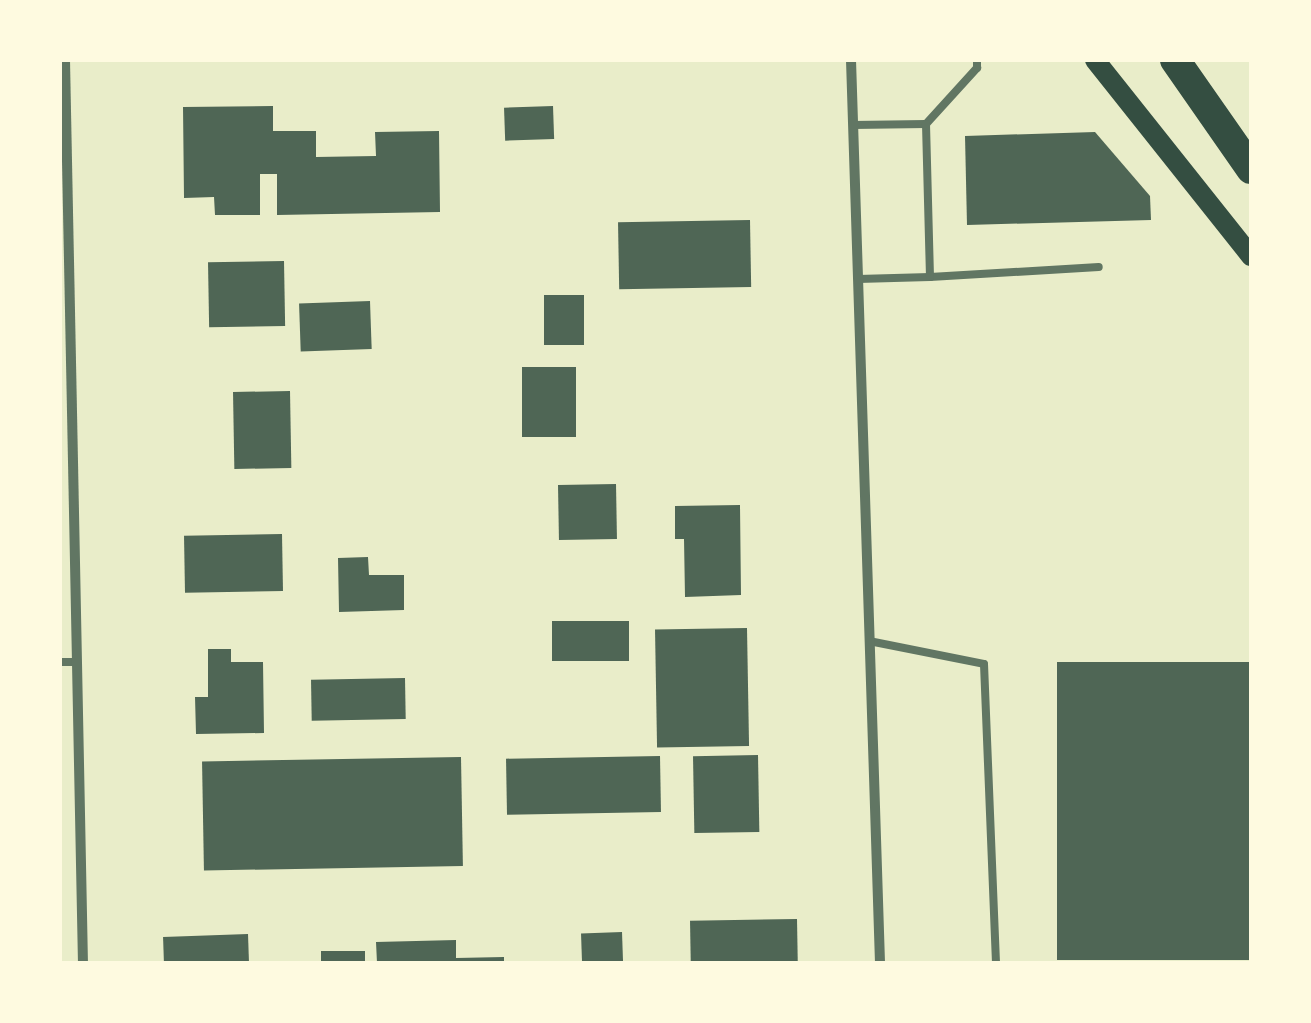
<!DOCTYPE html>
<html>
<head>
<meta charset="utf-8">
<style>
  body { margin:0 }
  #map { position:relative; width:1311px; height:1023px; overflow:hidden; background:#e9edc9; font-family:"Open Sans",sans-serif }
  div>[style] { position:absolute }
  .building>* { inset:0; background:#4f6655; transform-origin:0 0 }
  .service>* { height:8px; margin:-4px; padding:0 4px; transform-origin:4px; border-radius:4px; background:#617663 }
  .minor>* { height:10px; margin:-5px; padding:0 5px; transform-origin:5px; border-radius:5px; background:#617663 }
  .secondary>* { height:20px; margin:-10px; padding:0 10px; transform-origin:10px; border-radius:10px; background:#344e41 }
  .motorway>* { height:30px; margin:-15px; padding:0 15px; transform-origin:15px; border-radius:15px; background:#344e41 }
  span { translate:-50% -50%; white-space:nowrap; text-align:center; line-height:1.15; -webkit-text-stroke:8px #fefae0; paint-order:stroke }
  .frame { position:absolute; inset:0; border:62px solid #fefae0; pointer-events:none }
</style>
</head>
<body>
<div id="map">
  <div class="building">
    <div style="clip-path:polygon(273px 106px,273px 131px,316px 131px,316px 157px,376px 156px,375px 132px,439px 131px,440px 212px,277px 215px,277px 174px,260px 174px,260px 215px,215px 215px,214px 197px,184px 198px,183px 107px)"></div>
    <div style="left:553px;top:106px;width:33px;height:49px;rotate:88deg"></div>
    <div style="clip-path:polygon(1095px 132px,1150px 196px,1151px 220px,967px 225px,965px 136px)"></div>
    <div style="left:750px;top:220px;width:67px;height:132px;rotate:89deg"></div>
    <div style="left:284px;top:261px;width:65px;height:76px;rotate:89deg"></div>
    <div style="left:584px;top:295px;width:50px;height:40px;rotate:90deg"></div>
    <div style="left:370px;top:301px;width:48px;height:71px;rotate:88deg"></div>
    <div style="left:522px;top:367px;width:54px;height:70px"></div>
    <div style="left:290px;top:391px;width:77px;height:57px;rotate:89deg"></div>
    <div style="left:616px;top:484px;width:55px;height:58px;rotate:89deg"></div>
    <div style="clip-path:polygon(740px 505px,741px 595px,685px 597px,684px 539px,675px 539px,675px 506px)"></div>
    <div style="left:282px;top:534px;width:57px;height:98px;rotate:89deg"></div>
    <div style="clip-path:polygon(368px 557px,369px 575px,404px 575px,404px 610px,339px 612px,338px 558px)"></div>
    <div style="left:629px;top:621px;width:40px;height:77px;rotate:90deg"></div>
    <div style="left:747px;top:628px;width:118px;height:92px;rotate:89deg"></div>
    <div style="clip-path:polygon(208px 649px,231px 649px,231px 662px,263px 662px,264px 733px,196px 734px,195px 697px,208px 697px)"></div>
    <div style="left:1251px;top:662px;width:298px;height:194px;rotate:90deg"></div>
    <div style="left:405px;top:678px;width:41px;height:94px;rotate:89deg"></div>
    <div style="left:758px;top:755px;width:77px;height:65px;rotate:89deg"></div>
    <div style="left:660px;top:756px;width:56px;height:154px;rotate:89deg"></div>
    <div style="left:461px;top:757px;width:109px;height:259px;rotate:89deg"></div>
    <div style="left:797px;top:919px;width:44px;height:107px;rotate:89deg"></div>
    <div style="left:622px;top:932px;width:31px;height:41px;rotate:88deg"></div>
    <div style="left:248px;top:934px;width:29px;height:85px;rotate:88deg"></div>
    <div style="clip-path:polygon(456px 940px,456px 958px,504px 957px,504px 963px,377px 963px,376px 942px)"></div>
    <div style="left:365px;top:951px;width:12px;height:44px;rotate:90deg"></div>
  </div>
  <div class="service">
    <div style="left:853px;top:125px;width:73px;rotate:-0.8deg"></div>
    <div style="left:926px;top:124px;width:76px;rotate:-47.7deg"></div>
    <div style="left:977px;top:68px;width:8px;rotate:-90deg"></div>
    <div style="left:930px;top:277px;width:169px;rotate:-3.4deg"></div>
    <div style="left:858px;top:279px;width:72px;rotate:-1.6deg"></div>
    <div style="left:930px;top:277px;width:153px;rotate:-91.5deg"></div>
    <div style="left:869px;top:641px;width:117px;rotate:11.3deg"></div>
    <div style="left:984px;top:664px;width:299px;rotate:87.7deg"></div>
    <div style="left:60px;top:662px;width:17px"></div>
  </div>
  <div class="minor">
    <div style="left:65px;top:60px;width:903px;rotate:88.86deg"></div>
    <div style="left:851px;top:60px;width:903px;rotate:88.16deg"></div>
  </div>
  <div class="secondary">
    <div style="left:1095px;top:60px;width:251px;rotate:51.5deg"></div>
  </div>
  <div class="motorway">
    <div style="left:1175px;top:60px;width:133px;rotate:55.1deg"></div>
  </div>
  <div class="frame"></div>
</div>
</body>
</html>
